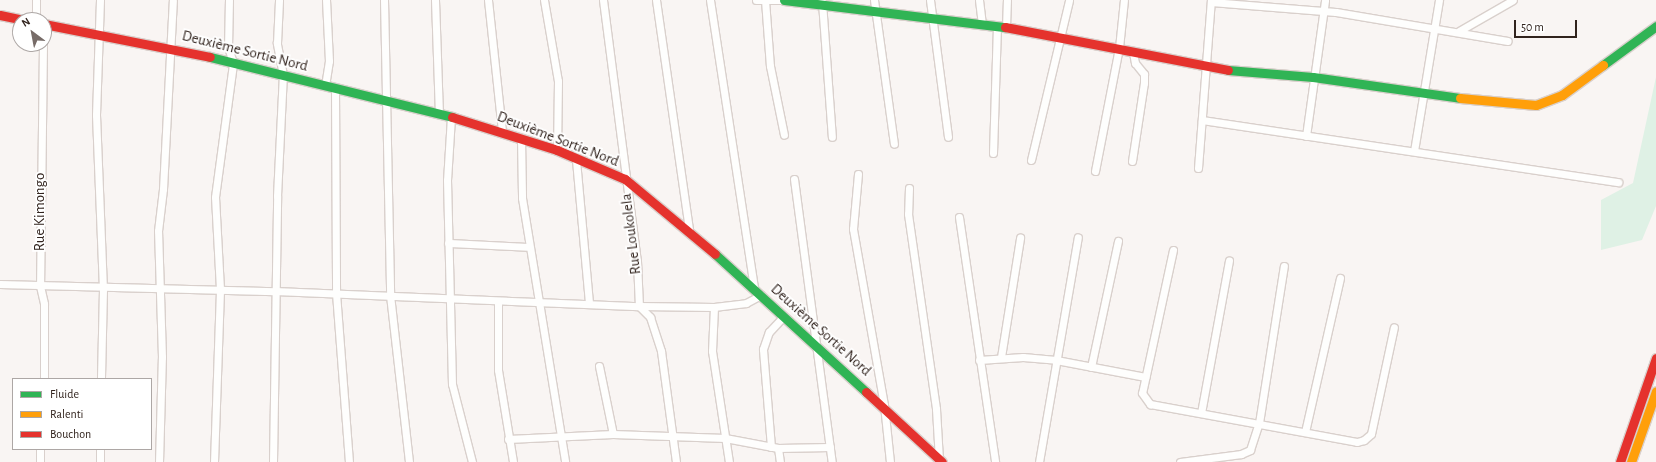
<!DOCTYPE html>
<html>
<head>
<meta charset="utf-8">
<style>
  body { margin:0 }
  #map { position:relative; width:1656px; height:462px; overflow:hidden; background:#f9f5f3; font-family:"Alegreya Sans",sans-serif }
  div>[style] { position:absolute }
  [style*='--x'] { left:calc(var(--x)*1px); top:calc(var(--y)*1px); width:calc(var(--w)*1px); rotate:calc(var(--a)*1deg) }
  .green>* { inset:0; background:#dff1e5 }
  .roads { filter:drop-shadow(1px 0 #d9d0cc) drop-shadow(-1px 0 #d9d0cc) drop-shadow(0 1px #d9d0cc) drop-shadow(0 -1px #d9d0cc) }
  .street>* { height:7px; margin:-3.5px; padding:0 3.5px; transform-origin:3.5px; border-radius:3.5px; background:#fefefd }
  .fast>* { height:9px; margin:-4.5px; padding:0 4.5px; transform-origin:4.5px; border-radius:4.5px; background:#30b455 }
  .slow>* { height:9px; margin:-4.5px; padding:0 4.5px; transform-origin:4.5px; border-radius:4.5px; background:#ff9f0a }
  .jam>* { height:9px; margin:-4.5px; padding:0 4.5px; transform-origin:4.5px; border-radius:4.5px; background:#e5322d }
  span { translate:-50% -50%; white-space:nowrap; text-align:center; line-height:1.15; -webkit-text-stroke:3.5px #fff; paint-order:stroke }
  .street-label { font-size:15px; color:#31231d }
  .legend { position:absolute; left:12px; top:378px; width:140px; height:72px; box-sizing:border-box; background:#fff; border:1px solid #ada7a5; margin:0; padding:5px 7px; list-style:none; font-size:12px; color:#31231d }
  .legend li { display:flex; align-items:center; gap:8px; height:20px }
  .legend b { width:20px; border:1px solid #ada7a5 }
  .north { position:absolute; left:12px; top:12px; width:40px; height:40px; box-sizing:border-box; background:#fff; border:1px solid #ada7a5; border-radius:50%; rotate:328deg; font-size:11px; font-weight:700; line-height:16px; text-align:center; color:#31231d }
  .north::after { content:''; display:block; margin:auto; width:14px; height:18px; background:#776c68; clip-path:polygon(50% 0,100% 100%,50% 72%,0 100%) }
  .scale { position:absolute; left:1514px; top:20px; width:63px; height:18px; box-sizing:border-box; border:2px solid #31231d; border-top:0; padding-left:5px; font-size:12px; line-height:14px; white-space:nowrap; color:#31231d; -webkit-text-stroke:3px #fff; paint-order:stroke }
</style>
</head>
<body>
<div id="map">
  <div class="green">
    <div style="clip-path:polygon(1656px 77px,1656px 206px,1642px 240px,1601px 250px,1601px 200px,1633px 183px)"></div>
  </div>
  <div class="roads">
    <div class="street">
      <div style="--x:100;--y:0;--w:115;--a:92"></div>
      <div style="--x:96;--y:115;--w:174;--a:87.7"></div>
      <div style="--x:103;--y:289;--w:90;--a:91.3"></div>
      <div style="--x:384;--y:0;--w:295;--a:88.8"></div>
      <div style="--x:390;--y:295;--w:168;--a:83.5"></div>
      <div style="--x:435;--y:0;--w:113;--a:88"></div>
      <div style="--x:488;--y:0;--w:133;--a:83.9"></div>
      <div style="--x:544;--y:0;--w:82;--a:80.2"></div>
      <div style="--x:558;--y:81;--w:69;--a:90.8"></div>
      <div style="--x:603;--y:0;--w:263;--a:82.6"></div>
      <div style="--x:637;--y:261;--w:45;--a:87.5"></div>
      <div style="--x:639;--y:306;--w:16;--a:45"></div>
      <div style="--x:650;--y:317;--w:36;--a:72"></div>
      <div style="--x:661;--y:351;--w:112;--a:82.3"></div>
      <div style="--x:656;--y:0;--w:232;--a:81.8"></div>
      <div style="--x:710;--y:0;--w:292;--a:81.3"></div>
      <div style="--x:756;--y:0;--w:24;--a:0"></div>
      <div style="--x:765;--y:0;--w:66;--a:85.7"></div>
      <div style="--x:770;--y:66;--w:70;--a:78.5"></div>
      <div style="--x:874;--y:0;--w:145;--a:82.1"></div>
      <div style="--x:930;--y:0;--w:138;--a:82.5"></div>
      <div style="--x:979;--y:0;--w:24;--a:83"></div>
      <div style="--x:822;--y:2;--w:135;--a:85.8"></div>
      <div style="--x:1211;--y:2;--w:125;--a:4.6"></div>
      <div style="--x:1336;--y:12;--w:174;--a:9.6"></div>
      <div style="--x:36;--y:20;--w:20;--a:-90"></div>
      <div style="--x:1006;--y:27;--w:27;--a:-88"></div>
      <div style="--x:1459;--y:31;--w:62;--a:-29.9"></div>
      <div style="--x:44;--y:37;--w:13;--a:-86"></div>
      <div style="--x:43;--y:44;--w:242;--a:90.7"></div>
      <div style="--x:40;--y:286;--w:18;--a:77"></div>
      <div style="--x:44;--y:304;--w:75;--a:90"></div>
      <div style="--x:325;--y:86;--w:25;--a:-81"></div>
      <div style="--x:329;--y:61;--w:61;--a:-92.8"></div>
      <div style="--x:335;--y:89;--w:204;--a:89.7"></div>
      <div style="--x:336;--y:293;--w:169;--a:85.6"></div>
      <div style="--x:451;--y:117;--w:63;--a:93.6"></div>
      <div style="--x:447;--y:180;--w:204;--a:88.6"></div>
      <div style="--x:452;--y:384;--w:81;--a:75.6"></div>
      <div style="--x:1202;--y:120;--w:421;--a:8.5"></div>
      <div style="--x:1306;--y:136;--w:137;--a:-82"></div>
      <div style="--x:521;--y:138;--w:60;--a:89"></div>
      <div style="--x:522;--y:198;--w:267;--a:80.7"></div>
      <div style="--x:1414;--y:151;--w:153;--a:-80.6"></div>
      <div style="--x:993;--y:153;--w:127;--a:-88.2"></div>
      <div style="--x:576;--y:160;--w:143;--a:84.8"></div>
      <div style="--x:1031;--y:160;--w:164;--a:-76.6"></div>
      <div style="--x:1132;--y:161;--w:79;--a:-81.3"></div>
      <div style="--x:1144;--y:83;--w:9;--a:-90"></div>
      <div style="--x:1144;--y:74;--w:14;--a:-129"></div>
      <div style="--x:1135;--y:63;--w:10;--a:-101"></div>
      <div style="--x:1198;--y:168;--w:169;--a:-85.6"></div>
      <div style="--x:1095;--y:171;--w:125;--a:-79"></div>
      <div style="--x:1119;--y:48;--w:48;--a:-84.1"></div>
      <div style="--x:858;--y:174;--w:55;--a:95.2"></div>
      <div style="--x:853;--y:229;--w:179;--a:80"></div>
      <div style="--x:884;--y:405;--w:57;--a:84"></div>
      <div style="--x:794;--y:179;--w:286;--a:82.4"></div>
      <div style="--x:909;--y:188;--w:26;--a:92"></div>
      <div style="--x:908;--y:214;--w:197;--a:81.8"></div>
      <div style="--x:936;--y:409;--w:50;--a:86.6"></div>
      <div style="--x:959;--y:217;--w:248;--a:81.6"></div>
      <div style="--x:448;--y:243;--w:81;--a:2.8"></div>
      <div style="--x:1173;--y:250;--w:146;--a:102.2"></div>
      <div style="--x:1142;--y:393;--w:14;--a:54"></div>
      <div style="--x:1150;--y:404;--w:210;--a:10.4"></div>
      <div style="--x:1357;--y:442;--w:7;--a:-16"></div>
      <div style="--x:1364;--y:440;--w:9;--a:-41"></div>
      <div style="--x:1371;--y:434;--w:109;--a:-77.9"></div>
      <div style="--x:0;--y:284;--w:275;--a:1.5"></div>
      <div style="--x:275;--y:291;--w:364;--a:2.4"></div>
      <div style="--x:639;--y:306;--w:75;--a:0.8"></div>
      <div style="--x:714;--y:307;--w:32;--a:-7"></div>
      <div style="--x:746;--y:303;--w:17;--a:-28"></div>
      <div style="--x:498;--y:302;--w:68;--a:90"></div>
      <div style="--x:498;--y:370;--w:93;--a:80.7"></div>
      <div style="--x:714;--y:307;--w:44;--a:92.6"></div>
      <div style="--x:712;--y:351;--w:112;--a:81.3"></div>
      <div style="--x:1001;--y:357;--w:121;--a:-80.9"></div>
      <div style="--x:979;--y:360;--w:44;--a:-3.9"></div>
      <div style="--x:1023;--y:357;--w:33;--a:5"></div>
      <div style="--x:1056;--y:360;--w:91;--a:10.8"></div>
      <div style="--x:599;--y:366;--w:69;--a:78.4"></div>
      <div style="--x:1091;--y:367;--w:129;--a:-77.9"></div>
      <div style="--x:1201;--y:413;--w:155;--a:-79.6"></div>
      <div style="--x:1305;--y:432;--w:158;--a:-77.2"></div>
      <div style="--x:508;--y:439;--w:105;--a:-2.7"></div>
      <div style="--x:613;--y:434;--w:112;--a:2"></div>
      <div style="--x:725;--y:438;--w:54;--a:10.7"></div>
      <div style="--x:778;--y:448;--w:52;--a:-1.1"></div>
      <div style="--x:771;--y:447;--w:98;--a:-94.7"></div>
      <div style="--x:763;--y:349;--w:18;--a:-71"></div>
      <div style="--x:769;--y:332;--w:19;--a:-47"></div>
      <div style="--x:778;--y:448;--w:14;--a:82"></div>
      <div style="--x:40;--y:462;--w:13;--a:-90"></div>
      <div style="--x:100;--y:462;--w:13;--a:-90"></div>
      <div style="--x:159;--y:462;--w:105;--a:-88.4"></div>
      <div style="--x:162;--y:357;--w:126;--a:-91.8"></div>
      <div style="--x:158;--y:231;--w:42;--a:-83.2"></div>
      <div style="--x:163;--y:189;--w:189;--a:-87"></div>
      <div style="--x:214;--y:462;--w:173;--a:-88"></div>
      <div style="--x:220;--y:289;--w:92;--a:-93.1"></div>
      <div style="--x:215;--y:197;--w:135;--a:-82.3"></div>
      <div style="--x:233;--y:63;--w:17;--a:-107"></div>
      <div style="--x:228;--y:47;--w:47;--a:-88.8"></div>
      <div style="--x:273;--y:462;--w:266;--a:-89.1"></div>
      <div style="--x:277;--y:196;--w:121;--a:-87.2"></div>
      <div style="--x:283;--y:75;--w:33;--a:-101"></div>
      <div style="--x:277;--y:43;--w:43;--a:-87.3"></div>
      <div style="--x:1039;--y:462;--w:228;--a:-80.2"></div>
      <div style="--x:1180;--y:462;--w:62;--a:-7.5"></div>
      <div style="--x:1241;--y:454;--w:10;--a:-24"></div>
      <div style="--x:1250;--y:450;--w:28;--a:-72"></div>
      <div style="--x:1259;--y:423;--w:159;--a:-81"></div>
    </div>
    <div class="fast">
      <div style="--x:784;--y:0;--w:223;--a:7"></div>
      <div style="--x:210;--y:57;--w:249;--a:13.9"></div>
      <div style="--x:1603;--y:65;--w:66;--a:-36.3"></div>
      <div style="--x:1228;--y:70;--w:85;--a:4.7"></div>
      <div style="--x:1313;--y:77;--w:148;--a:8.1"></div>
      <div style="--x:715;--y:254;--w:205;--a:42.4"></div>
    </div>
    <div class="slow">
      <div style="--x:1460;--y:98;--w:76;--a:5.3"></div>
      <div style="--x:1536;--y:105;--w:28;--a:-21"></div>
      <div style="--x:1562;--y:95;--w:51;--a:-36.2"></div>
      <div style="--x:1631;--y:462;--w:75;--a:-70.6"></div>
    </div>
    <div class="jam">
      <div style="--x:0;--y:15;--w:25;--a:12"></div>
      <div style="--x:44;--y:24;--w:169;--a:11.2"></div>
      <div style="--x:1005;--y:27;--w:227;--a:10.9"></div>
      <div style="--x:452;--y:117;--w:110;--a:17.4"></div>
      <div style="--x:557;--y:150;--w:74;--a:23.1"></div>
      <div style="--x:625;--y:179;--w:117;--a:39.8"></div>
      <div style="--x:866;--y:392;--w:103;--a:42.6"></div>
      <div style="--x:1620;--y:462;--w:110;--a:-70.9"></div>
    </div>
  </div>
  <div class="street-label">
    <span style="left:245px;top:51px;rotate:14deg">Deuxième Sortie Nord</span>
    <span style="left:558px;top:139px;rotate:21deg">Deuxième Sortie Nord</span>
    <span style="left:40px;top:212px;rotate:-90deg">Rue Kimongo</span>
    <span style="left:631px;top:234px;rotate:-97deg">Rue Loukolela</span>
    <span style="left:821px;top:330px;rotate:42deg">Deuxième Sortie Nord</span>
  </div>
  <ul class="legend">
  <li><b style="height:5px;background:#30b455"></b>Fluide</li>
  <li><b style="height:5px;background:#ff9f0a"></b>Ralenti</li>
  <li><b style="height:5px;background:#e5322d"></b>Bouchon</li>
  </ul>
  <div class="north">N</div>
  <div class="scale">50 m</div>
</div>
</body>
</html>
